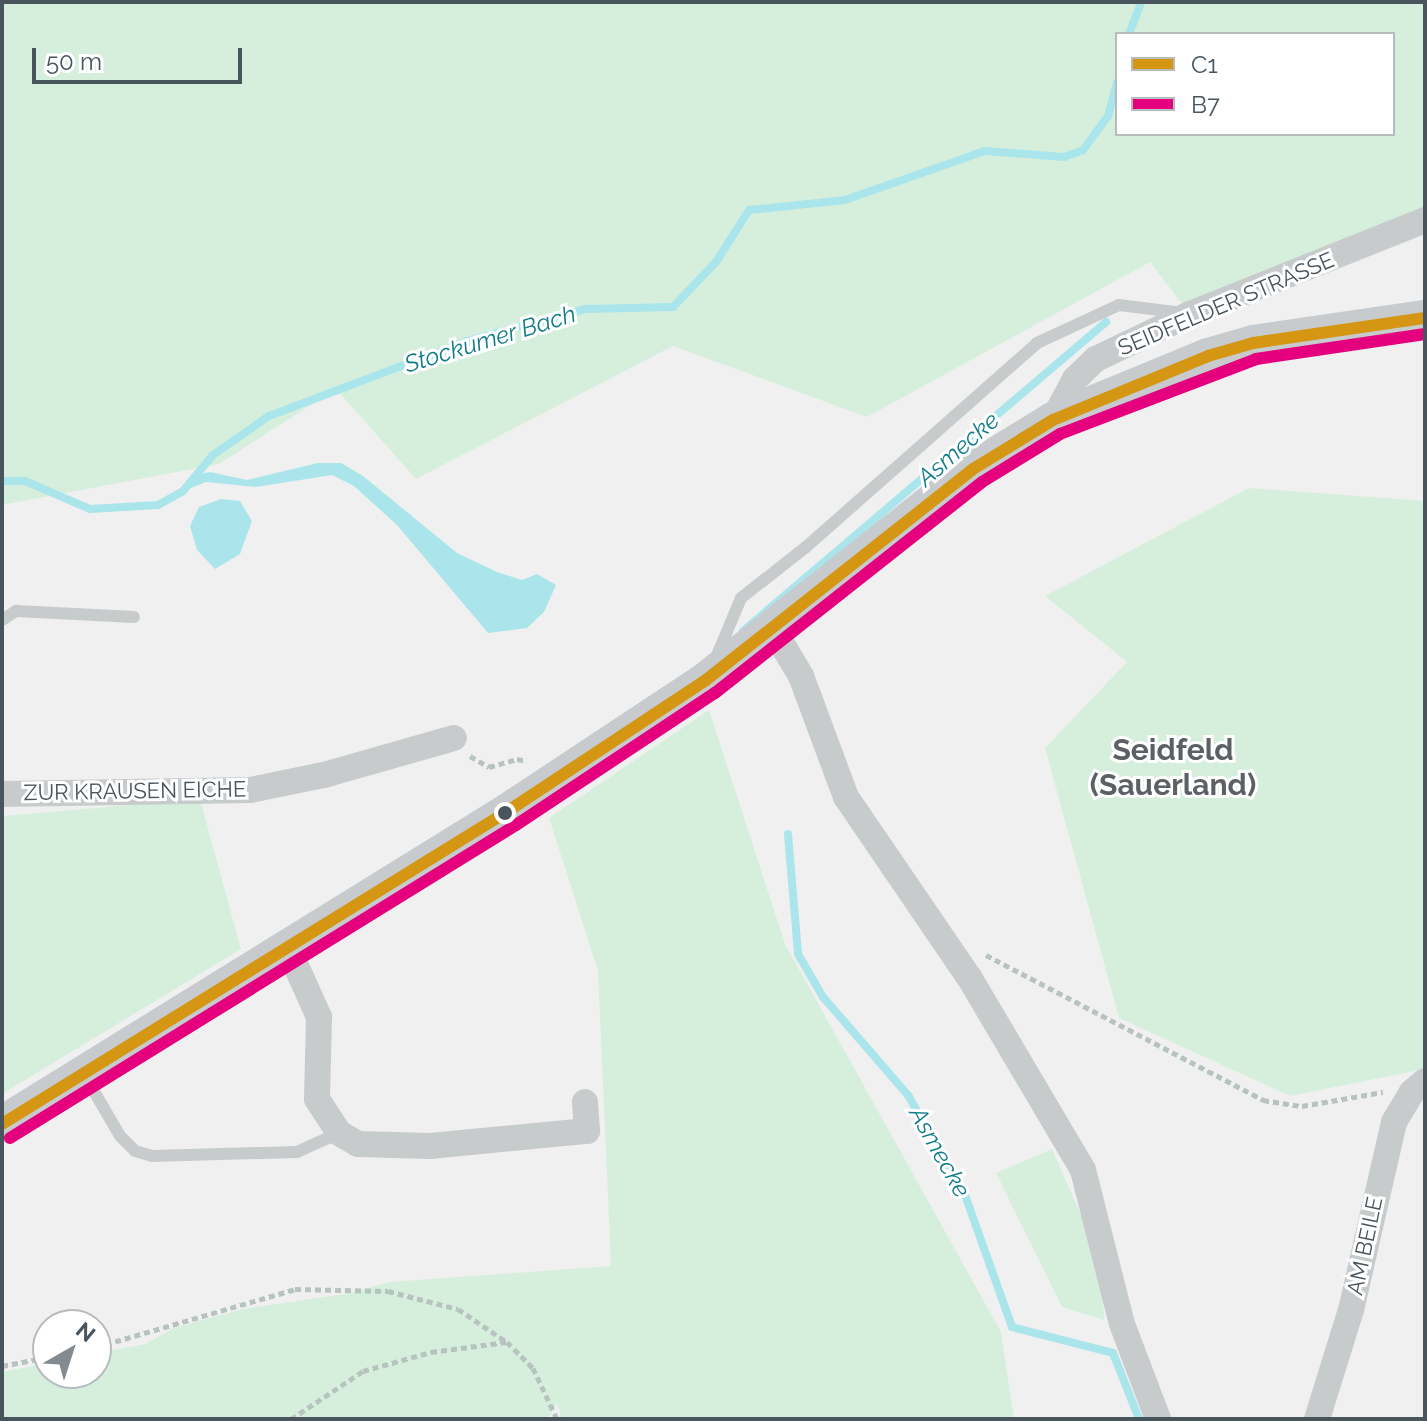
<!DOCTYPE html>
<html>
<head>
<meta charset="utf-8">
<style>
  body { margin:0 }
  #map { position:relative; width:1427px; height:1421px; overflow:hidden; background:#f1f0f0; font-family:Raleway,sans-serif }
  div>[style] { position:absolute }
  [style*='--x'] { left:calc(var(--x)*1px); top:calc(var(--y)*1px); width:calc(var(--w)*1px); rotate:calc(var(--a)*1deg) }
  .green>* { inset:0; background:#d6efdd }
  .water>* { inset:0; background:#aae5ec }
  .stream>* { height:8px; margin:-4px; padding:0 4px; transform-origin:4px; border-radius:4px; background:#aae5ec }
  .path>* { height:5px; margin-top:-2.5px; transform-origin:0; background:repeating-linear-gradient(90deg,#b7c3be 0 6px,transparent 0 10px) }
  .lane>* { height:12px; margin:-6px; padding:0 6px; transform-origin:6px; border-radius:6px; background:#c8cbcc }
  .street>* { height:26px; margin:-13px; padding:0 13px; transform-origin:13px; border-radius:13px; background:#c8cbcc }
  .secondary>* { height:36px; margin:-18px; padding:0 18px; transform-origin:18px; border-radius:18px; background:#c8cbce }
  .bus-1>* { height:12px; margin:-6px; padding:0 6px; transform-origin:6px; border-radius:6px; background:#d49613 }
  .bus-2>* { height:12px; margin:-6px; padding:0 6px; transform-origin:6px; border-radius:6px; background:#e5007d }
  .dots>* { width:22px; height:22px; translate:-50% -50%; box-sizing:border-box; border:4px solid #fff; border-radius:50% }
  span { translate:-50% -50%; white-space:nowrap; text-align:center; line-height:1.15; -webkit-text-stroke:6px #fff; paint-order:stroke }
  .street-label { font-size:22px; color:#48555d }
  .water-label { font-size:24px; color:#0f7c8a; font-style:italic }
  .district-label { font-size:30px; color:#5c6064; font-weight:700 }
  .frame { position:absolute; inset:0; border:4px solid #48555d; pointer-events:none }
  .legend { position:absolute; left:1115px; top:32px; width:280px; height:104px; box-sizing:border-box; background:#fff; border:2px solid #b6bbbe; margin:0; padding:10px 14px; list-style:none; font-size:24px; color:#48555d }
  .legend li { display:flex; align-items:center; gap:16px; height:40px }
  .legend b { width:40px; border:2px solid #b6bbbe }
  .north { position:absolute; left:32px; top:1309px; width:80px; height:80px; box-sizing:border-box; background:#fff; border:2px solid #b6bbbe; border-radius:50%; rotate:39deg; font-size:22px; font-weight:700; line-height:32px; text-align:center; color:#48555d }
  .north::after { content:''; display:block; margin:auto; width:28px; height:36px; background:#838b90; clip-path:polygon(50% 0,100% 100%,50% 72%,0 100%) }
  .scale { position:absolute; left:32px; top:48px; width:210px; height:36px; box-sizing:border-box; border:4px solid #48555d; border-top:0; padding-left:10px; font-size:24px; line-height:28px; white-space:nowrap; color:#48555d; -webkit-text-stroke:6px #fff; paint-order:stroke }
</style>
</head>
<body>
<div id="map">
  <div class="green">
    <div style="clip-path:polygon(evenodd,2px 2px,1425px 2px,1425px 211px,1186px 309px,1150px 262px,867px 417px,673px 346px,416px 479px,336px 389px,219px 464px,2px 505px,2px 2px,1117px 34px,1393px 34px,1393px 134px,1117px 134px,1117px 34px)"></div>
    <div style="clip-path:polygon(1249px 488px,1425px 501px,1425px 1069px,1290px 1096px,1119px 1018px,1045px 748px,1127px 662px,1045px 596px)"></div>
    <div style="clip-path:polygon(709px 710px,785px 944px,1001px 1332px,1014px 1419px,562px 1419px,557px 1403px,548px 1419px,2px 1419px,2px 1372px,48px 1363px,48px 1373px,96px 1373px,96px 1353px,145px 1344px,174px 1328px,243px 1309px,351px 1293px,389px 1282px,611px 1266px,598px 971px,549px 818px)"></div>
    <div style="clip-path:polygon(200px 799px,241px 949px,2px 1094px,2px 816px)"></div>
    <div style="clip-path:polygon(1052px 1149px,1102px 1263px,1104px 1320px,1062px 1307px,996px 1173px)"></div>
  </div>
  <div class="water">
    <div style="clip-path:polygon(318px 463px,341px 463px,363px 476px,457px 553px,497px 572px,522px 580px,537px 574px,556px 585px,544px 612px,527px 628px,488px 633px,397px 525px,354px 486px,332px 475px,256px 487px,206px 482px,183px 491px,195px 475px,210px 472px,247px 480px)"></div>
    <div style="clip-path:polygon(221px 499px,240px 501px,252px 521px,240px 554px,215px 569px,197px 550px,190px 526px,199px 507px)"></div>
  </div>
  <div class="stream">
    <div style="--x:1129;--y:34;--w:34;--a:-69"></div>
    <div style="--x:2;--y:481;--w:23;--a:0"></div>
    <div style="--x:25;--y:481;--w:71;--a:23.3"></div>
    <div style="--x:90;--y:509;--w:68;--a:-3.4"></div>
    <div style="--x:158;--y:505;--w:29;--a:-29"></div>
    <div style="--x:183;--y:491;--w:47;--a:-50.2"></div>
    <div style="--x:213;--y:455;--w:68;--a:-34.9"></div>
    <div style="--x:269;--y:416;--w:212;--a:-20.7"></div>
    <div style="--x:467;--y:341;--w:123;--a:-15.1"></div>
    <div style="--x:586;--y:309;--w:87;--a:-1.3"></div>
    <div style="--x:673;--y:307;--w:62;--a:-46.3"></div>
    <div style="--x:716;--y:262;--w:62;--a:-57.6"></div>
    <div style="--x:749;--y:210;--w:97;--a:-5.9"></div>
    <div style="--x:845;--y:200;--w:148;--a:-19.3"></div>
    <div style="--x:985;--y:151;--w:79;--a:4.3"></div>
    <div style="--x:1064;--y:157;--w:20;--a:-20"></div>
    <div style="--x:1083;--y:150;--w:42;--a:-53.7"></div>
    <div style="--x:1108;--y:116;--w:35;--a:-75"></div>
    <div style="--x:743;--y:631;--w:477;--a:-40.4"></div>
    <div style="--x:788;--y:834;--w:120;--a:85.2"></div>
    <div style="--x:798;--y:954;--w:50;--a:59.8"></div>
    <div style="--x:823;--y:997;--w:130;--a:49.1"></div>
    <div style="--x:908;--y:1095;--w:115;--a:60.3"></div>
    <div style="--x:965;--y:1195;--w:140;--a:70.4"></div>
    <div style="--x:1012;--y:1327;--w:104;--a:14.4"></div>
    <div style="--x:1113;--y:1353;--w:71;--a:68.5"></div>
  </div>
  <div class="path">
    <div style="--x:470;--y:756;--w:22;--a:30"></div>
    <div style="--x:489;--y:767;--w:29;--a:-16"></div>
    <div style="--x:517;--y:759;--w:10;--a:11"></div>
    <div style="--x:986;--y:955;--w:313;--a:27.6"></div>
    <div style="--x:1263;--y:1100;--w:39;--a:9"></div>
    <div style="--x:1302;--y:1106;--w:82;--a:-9.8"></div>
    <div style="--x:96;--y:1347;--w:207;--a:-16.2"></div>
    <div style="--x:295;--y:1289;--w:93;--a:1.2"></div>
    <div style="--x:388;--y:1291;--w:72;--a:14.4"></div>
    <div style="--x:458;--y:1309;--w:59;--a:34"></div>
    <div style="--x:507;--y:1342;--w:37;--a:45"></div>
    <div style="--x:533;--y:1368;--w:56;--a:64.8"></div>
    <div style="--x:2;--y:1366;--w:47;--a:-11.1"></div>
    <div style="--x:291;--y:1419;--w:87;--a:-33.7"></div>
    <div style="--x:363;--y:1371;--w:71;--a:-15.6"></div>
    <div style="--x:431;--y:1352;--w:76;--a:-7.6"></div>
  </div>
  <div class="lane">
    <div style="--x:2;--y:620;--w:17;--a:-33"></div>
    <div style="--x:16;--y:611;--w:118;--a:2.9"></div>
    <div style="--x:715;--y:660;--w:67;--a:-67.2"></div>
    <div style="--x:741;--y:598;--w:83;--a:-38.1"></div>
    <div style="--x:806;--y:547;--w:308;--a:-41.4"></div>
    <div style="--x:1037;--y:343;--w:90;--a:-24.9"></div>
    <div style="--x:1119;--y:305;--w:64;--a:7.1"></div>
    <div style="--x:85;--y:1076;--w:69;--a:59.7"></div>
    <div style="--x:120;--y:1136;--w:21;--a:45"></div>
    <div style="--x:135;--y:1151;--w:18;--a:16"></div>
    <div style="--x:152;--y:1156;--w:145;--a:-1.6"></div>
    <div style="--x:297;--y:1152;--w:46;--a:-24.3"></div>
  </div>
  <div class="street">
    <div style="--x:1053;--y:420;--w:47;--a:-61.8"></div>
    <div style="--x:1075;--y:379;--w:29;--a:-44"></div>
    <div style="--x:1096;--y:359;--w:104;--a:-25.6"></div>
    <div style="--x:1190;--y:314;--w:253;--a:-21.8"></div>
    <div style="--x:773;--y:629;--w:55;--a:59.2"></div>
    <div style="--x:801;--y:676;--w:129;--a:69.6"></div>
    <div style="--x:846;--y:797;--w:218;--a:55.7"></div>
    <div style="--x:969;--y:977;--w:224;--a:59.4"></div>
    <div style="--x:1083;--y:1170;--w:159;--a:75.8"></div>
    <div style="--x:1122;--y:1324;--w:102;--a:69.2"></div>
    <div style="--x:2;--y:794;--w:248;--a:-0.9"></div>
    <div style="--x:250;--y:790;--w:76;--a:-11.5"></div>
    <div style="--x:324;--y:775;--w:135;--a:-15.9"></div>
    <div style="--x:288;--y:948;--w:76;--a:65.8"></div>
    <div style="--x:319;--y:1017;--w:82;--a:91.4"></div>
    <div style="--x:317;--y:1099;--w:40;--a:57.1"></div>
    <div style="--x:339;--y:1133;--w:22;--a:30"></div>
    <div style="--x:358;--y:1144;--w:72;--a:1.6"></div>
    <div style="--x:430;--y:1146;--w:158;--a:-5.5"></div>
    <div style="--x:587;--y:1131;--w:29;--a:-94"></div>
    <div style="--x:1317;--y:1419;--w:114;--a:-72.7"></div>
    <div style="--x:1351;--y:1310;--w:193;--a:-77.1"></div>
    <div style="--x:1394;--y:1122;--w:35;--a:-59"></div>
    <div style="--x:1412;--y:1092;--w:17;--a:-40"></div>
  </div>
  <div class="secondary">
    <div style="--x:2;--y:1124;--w:595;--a:-31.74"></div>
    <div style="--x:508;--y:811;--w:237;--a:-33.5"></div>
    <div style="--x:706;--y:680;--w:340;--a:-38.3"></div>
    <div style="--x:973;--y:469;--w:94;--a:-31.5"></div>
    <div style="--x:1053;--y:420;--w:168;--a:-22.4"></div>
    <div style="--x:1208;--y:356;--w:47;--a:-16.1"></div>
    <div style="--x:1253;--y:343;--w:174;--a:-8.3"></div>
  </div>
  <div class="bus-1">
    <div style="--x:2;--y:1124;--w:595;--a:-31.74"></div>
    <div style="--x:508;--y:811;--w:237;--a:-33.5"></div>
    <div style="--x:706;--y:680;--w:340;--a:-38.3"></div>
    <div style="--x:973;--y:469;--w:94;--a:-31.5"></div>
    <div style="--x:1053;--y:420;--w:168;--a:-22.4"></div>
    <div style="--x:1208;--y:356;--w:47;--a:-16.1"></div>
    <div style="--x:1253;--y:343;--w:174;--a:-8.3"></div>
  </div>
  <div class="bus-2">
    <div style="--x:10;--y:1138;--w:595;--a:-31.74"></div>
    <div style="--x:516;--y:825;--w:239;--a:-33.6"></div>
    <div style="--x:715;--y:693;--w:340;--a:-38.3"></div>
    <div style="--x:982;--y:482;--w:92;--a:-31.6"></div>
    <div style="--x:1060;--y:434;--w:210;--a:-20.9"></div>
    <div style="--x:1256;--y:359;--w:171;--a:-8.4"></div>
  </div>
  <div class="dots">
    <div style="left:505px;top:813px;background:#48555d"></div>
  </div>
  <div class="street-label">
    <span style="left:1226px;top:304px;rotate:-23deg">SEIDFELDER STRASSE</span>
    <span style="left:135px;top:791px;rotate:-1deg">ZUR KRAUSEN EICHE</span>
    <span style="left:1365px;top:1246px;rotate:-78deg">AM BEILE</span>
  </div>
  <div class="water-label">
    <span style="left:490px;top:339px;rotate:-17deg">Stockumer Bach</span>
    <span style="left:958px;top:449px;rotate:-41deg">Asmecke</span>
    <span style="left:940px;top:1152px;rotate:61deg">Asmecke</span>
  </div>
  <div class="district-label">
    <span style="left:1173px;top:767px">Seidfeld<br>(Sauerland)</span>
  </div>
  <div class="frame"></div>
  <ul class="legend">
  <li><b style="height:10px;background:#d49613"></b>C1</li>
  <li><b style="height:10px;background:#e5007d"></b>B7</li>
  </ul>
  <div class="north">N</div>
  <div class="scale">50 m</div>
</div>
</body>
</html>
